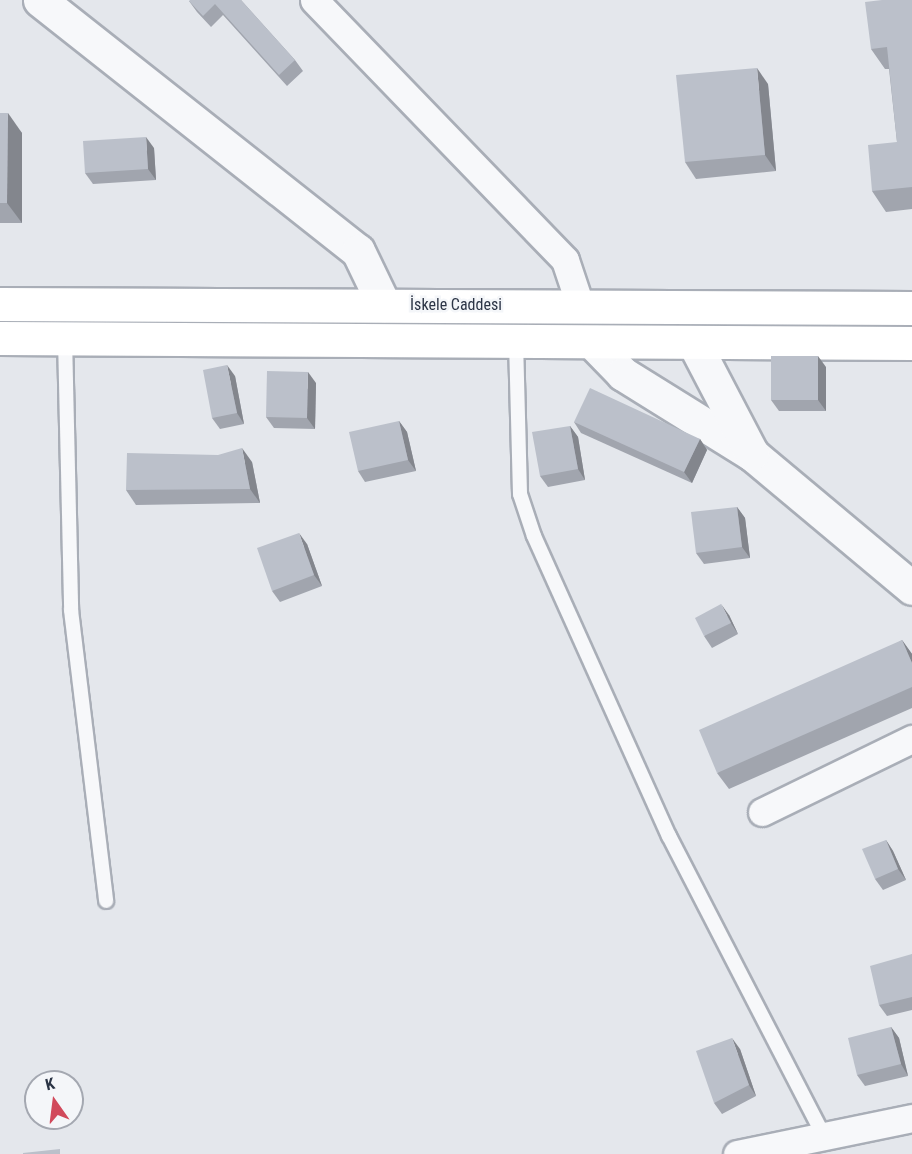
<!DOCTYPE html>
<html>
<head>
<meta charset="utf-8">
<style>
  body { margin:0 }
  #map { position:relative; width:912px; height:1154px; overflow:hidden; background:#e4e7ec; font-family:"Roboto Condensed",sans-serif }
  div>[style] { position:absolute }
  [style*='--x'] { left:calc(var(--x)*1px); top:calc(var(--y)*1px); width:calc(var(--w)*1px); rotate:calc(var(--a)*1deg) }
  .roads { filter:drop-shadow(2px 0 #a9aeb7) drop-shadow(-2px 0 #a9aeb7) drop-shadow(0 2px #a9aeb7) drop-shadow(0 -2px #a9aeb7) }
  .service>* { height:14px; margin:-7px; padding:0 7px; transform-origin:7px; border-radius:7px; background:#f7f8fa }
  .minor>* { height:27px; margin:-13.5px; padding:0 13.5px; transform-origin:13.5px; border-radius:13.5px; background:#f7f8fa }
  .tertiary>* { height:33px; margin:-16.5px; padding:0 16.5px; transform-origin:16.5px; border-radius:16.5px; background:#f7f8fa }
  .primary>* { height:33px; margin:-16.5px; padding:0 16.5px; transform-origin:16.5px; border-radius:16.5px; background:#fff }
  .wall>* { inset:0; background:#a1a5ae }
  .shaded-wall>* { inset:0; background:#83868d }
  .building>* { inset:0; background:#bbc0ca }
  span { translate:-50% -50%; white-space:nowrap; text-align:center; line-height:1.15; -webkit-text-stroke:5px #f4f6f9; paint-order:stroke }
  .street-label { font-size:16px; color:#2b3445 }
  .north { position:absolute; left:24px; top:1070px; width:60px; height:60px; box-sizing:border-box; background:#f4f6f9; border:2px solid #a4a8b1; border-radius:50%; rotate:346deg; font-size:16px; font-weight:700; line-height:24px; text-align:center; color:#2b3445 }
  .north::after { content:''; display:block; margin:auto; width:21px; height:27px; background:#d1495b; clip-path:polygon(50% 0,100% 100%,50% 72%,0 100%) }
</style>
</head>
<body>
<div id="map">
  <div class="roads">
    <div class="service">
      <div style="--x:65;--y:338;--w:272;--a:88.7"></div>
      <div style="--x:71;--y:610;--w:293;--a:83.1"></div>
      <div style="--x:516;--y:341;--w:153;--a:88.5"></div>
      <div style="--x:520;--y:494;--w:44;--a:71.6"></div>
      <div style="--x:534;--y:536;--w:329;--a:65.8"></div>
      <div style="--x:669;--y:836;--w:338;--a:62.7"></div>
    </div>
    <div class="minor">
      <div style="--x:314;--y:0;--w:361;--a:46"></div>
      <div style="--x:565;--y:260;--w:47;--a:71.6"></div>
      <div style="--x:762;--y:812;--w:167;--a:-26"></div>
      <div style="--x:737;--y:1154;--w:179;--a:-11.6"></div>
    </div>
    <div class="tertiary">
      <div style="--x:40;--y:0;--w:405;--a:38.3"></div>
      <div style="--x:358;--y:251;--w:60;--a:64.3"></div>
      <div style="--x:593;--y:343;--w:43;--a:45.9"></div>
      <div style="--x:623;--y:374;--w:153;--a:31.9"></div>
      <div style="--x:753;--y:455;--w:207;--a:39.9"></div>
      <div style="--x:694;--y:343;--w:125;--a:62.4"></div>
    </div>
    <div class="primary">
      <div style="--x:0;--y:304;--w:912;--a:0.25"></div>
      <div style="--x:0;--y:338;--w:912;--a:0.31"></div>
    </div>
  </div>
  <div class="wall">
    <div style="clip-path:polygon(241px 0,295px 60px,303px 71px,287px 86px,223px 15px,211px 27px,197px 12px,189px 1px)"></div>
    <div style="clip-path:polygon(912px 0,912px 209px,886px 212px,872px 191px,897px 142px,889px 69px,885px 69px,871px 49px)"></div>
    <div style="clip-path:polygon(768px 84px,776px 171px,696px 179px,685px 162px)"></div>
    <div style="clip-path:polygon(0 113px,22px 133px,22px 223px,0 223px)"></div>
    <div style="clip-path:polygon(154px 148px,156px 180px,93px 184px,85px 173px)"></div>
    <div style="clip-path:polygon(826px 367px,826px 411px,779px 411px,771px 400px)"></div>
    <div style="clip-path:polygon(235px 376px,244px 424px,220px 429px,212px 418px)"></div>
    <div style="clip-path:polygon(316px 383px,315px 429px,274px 428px,266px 417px)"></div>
    <div style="clip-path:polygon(399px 421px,407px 432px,416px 471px,365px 482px,358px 471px)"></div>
    <div style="clip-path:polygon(574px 422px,700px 439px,707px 450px,692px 483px,581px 433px)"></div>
    <div style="clip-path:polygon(570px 426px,578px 437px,585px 480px,548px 487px,540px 476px)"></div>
    <div style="clip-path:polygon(252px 462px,260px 503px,136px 505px,126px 490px)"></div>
    <div style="clip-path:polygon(737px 507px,745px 518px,750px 558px,704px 564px,696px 553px)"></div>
    <div style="clip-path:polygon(307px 544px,322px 586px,280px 602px,272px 591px)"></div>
    <div style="clip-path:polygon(729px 615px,738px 634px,712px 648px,704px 636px)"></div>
    <div style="clip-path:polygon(902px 640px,912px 654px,912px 708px,729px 789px,717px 773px)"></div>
    <div style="clip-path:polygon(886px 840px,893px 851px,906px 880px,883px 890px,875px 879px)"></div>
    <div style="clip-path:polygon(912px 954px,912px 1010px,887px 1016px,879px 1005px)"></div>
    <div style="clip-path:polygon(891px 1027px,899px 1038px,908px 1076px,865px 1086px,857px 1075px)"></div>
    <div style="clip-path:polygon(740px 1049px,756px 1096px,722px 1114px,714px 1103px)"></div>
  </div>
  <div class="shaded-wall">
    <div style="clip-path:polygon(757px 68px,768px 84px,776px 171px,765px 155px)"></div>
    <div style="clip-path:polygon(8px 113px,22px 133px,22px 223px,7px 203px)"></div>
    <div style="clip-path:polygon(146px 137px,154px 148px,156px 180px,148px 169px)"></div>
    <div style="clip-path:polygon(818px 356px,826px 367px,826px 411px,818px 400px)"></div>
    <div style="clip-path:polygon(227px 365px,235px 376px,244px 424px,237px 413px)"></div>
    <div style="clip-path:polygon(308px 372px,316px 383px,315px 429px,307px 418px)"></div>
    <div style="clip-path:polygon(399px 421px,407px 432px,416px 471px,408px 460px)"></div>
    <div style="clip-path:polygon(570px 426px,578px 437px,585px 480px,578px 469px)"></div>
    <div style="clip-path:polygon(700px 439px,707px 450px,692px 483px,684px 472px)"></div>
    <div style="clip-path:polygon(242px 448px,252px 462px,260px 503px,250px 489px)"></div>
    <div style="clip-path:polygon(737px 507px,745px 518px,750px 558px,742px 547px)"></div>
    <div style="clip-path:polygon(299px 533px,307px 544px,322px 586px,314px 575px)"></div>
    <div style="clip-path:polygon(721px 604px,729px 615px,738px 634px,731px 623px)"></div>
    <div style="clip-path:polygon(902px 640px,912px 654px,912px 663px)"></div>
    <div style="clip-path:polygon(886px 840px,893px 851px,906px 880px,898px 869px)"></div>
    <div style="clip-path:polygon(891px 1027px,899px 1038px,908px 1076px,901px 1064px)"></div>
    <div style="clip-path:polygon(732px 1038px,740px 1049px,756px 1096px,749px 1085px)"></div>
  </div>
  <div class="building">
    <div style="clip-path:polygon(190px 0,241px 0,295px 60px,279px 75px,215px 4px,203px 16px,189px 1px)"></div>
    <div style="clip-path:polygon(882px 0,912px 0,912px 187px,872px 191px,868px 145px,897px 142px,887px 47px,871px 49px,865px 2px)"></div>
    <div style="clip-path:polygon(757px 68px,765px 155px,685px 162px,676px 75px)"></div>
    <div style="clip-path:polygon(0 113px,8px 113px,7px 203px,0 203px)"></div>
    <div style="clip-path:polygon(146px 137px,148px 169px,85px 173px,83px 141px)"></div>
    <div style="clip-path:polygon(771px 356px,818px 356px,818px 400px,771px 400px)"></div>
    <div style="clip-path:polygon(227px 365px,237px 413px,212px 418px,203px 370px)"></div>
    <div style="clip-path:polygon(267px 371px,308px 372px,307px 418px,266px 417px)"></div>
    <div style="clip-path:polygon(590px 388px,700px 439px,684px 472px,574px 422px)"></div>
    <div style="clip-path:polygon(399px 421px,408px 460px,358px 471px,349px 432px)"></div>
    <div style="clip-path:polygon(570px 426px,578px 469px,540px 476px,532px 432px)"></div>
    <div style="clip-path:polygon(242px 448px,250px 489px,126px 490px,127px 453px,218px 455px)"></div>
    <div style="clip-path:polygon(737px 507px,742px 547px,696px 553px,691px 512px)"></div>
    <div style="clip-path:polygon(299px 533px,314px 575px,272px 591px,257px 548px)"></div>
    <div style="clip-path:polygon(721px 604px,731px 623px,704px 636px,695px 618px)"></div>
    <div style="clip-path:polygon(902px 640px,912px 663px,912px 687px,717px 773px,699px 730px)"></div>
    <div style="clip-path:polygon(886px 840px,898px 869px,875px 879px,862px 849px)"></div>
    <div style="clip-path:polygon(912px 954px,912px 997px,879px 1005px,870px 966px)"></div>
    <div style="clip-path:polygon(891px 1027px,901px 1064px,857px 1075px,848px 1038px)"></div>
    <div style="clip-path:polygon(732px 1038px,749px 1085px,714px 1103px,696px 1051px)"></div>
    <div style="clip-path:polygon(60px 1149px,60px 1154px,23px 1154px,23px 1153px)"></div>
  </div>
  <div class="street-label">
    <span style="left:456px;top:305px">İskele Caddesi</span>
  </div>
  <div class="north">K</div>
</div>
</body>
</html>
